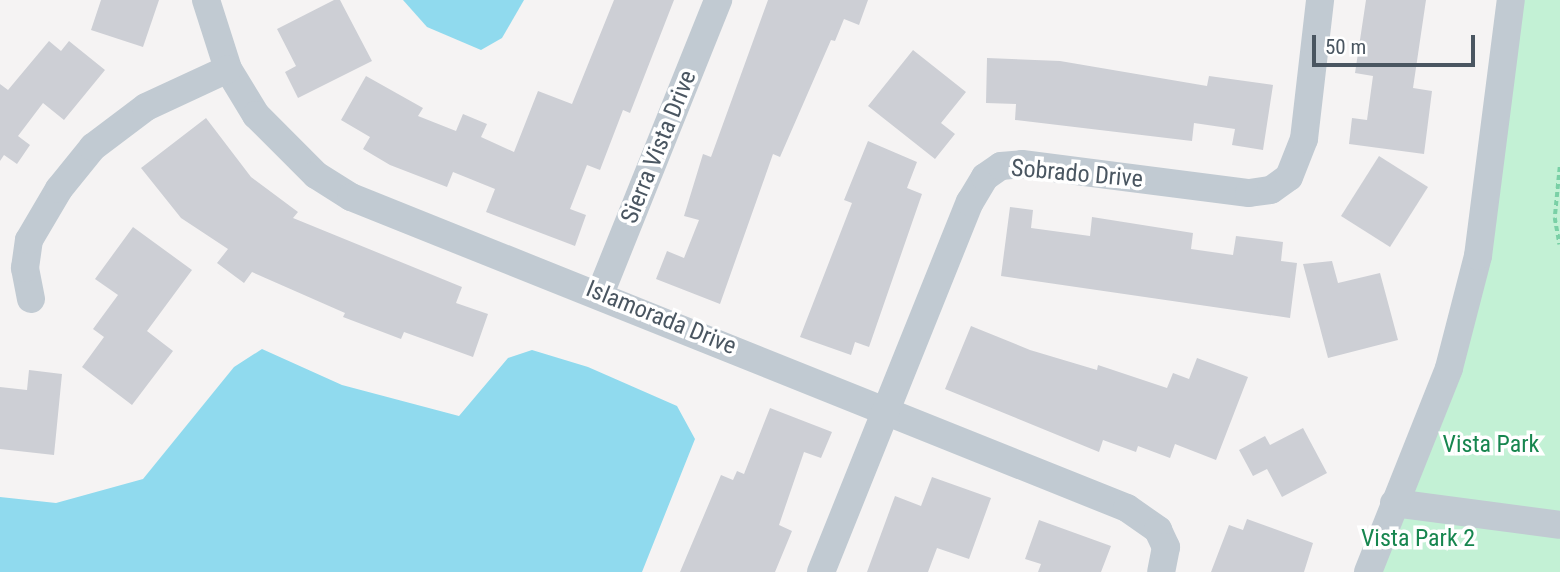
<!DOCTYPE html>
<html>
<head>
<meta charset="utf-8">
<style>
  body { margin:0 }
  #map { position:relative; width:1560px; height:572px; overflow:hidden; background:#f5f3f3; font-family:"Roboto Condensed",sans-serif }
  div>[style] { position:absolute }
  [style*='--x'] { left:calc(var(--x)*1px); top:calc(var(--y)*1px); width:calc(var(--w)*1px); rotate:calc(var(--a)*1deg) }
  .green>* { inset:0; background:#c3f1d5 }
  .water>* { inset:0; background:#90daee }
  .building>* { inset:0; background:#cdcfd5 }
  .path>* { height:3.5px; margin-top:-1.75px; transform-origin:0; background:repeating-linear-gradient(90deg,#7ad0a6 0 5px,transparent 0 8.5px) }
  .minor>* { height:28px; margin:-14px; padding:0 14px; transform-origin:14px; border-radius:14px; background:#c1cad2 }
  span { translate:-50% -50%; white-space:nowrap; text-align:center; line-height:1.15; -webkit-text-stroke:7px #fff; paint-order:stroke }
  .street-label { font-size:24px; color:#4a5661 }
  .park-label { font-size:24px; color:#17864f }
  .scale { position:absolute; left:1312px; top:35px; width:163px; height:32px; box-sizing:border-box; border:4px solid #4a5661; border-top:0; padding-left:9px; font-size:21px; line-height:24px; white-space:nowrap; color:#4a5661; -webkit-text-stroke:5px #fff; paint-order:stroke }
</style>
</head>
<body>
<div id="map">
  <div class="green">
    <div style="clip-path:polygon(1511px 0,1560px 0,1560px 572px,1368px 572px,1449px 368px)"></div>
  </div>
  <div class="water">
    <div style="clip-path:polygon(403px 0,524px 0,502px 38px,481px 50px,427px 27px)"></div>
    <div style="clip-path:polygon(262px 349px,342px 385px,459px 416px,508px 358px,532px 350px,588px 367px,677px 406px,695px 439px,642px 572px,0 572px,0 497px,56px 503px,143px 479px,234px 367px)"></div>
  </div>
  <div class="building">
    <div style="clip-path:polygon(101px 0,159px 0,143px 47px,91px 30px)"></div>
    <div style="clip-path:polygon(334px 0,340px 0,372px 61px,298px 98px,285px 72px,296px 66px,277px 29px)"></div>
    <div style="clip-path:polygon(614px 0,674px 0,630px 113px,623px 110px,600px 170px,587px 165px,570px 209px,586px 215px,575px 246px,486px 212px,495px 189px,453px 172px,447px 187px,390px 165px,363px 149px,370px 137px,341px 120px,366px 76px,423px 108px,418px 116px,456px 131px,463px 114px,487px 124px,481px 137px,514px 152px,538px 91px,572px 104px)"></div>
    <div style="clip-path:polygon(768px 0,868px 0,859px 25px,844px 19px,835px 41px,831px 40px,780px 157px,773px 154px,720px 304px,656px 279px,667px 251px,684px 258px,699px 220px,684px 216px,703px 154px,711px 157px)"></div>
    <div style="clip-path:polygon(1366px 0,1426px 0,1413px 88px,1432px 91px,1424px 154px,1349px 144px,1352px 118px,1367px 120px,1373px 76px,1355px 73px)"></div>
    <div style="clip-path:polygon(49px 41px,61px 51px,69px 41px,105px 70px,64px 120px,43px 103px,18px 136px,30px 145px,17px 164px,4px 155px,0 161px,0 84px,8px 90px)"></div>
    <div style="clip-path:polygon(913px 50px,966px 92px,941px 123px,955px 134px,935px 159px,868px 106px)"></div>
    <div style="clip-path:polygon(987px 58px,1060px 61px,1207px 86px,1209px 76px,1273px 85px,1263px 150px,1232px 145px,1235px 129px,1194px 123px,1192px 141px,1015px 120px,1016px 104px,986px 103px)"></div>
    <div style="clip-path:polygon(206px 118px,251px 177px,298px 212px,293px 218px,462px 287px,456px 303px,488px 314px,473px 357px,404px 332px,401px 339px,343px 317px,345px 313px,252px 272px,244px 283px,217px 263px,228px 249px,181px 218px,141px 168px)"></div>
    <div style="clip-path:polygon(868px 141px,917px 162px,907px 188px,922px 194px,869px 347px,855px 342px,851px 355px,800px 337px,852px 203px,844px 200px)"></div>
    <div style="clip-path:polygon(1379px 156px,1428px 187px,1390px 247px,1341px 216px)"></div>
    <div style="clip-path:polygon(1010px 207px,1033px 210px,1031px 228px,1090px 236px,1092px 217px,1193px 233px,1191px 249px,1233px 255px,1236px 236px,1283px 242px,1281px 261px,1297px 263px,1290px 318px,1001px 276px)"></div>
    <div style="clip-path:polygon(133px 227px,192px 270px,147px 331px,173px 351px,132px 405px,82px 367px,104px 337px,93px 329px,118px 295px,95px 279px)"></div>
    <div style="clip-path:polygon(1332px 261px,1338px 283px,1380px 273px,1398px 340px,1328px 358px,1303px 264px)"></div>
    <div style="clip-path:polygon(971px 326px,1030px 350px,1097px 370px,1098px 365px,1167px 388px,1173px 373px,1189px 379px,1197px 358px,1248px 377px,1216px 460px,1175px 444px,1170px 458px,1138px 446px,1136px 452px,1103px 440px,1099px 452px,945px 389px)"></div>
    <div style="clip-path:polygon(29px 370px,62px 374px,54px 455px,0 449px,0 387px,27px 390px)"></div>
    <div style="clip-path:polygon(770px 408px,832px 432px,821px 458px,804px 452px,779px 525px,792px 531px,775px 572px,680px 572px,721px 475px,733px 480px,737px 471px,744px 474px)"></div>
    <div style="clip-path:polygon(1303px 428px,1327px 473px,1282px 497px,1267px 469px,1253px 476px,1239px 450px,1265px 436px,1270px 445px)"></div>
    <div style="clip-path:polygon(932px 477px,991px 498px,969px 559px,937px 548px,928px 572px,867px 572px,895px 496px,921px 506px)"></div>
    <div style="clip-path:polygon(1247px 519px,1313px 543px,1304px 572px,1211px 572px,1229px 525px,1243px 530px)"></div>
    <div style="clip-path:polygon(1039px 520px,1111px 546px,1101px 572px,1038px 572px,1041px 564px,1025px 559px)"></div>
  </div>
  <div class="path">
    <div style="--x:1560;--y:167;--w:51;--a:95.6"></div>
    <div style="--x:1555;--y:218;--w:27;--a:80"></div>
  </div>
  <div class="minor">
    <div style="--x:206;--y:0;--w:72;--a:72.3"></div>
    <div style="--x:228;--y:69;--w:54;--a:58.7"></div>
    <div style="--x:256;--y:115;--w:85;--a:45"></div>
    <div style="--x:316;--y:175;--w:41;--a:32.2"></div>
    <div style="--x:351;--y:197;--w:836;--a:21.84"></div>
    <div style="--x:1127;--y:508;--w:38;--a:35"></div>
    <div style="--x:1158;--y:530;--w:19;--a:65"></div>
    <div style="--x:1166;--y:547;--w:25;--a:101"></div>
    <div style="--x:600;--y:294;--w:317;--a:-68.1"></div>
    <div style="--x:31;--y:299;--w:32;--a:-101"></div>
    <div style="--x:25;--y:268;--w:28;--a:-82"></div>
    <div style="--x:29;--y:240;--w:59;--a:-59.5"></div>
    <div style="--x:59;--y:189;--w:54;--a:-51"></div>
    <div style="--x:93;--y:147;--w:66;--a:-37"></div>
    <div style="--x:146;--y:107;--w:90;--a:-24.9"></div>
    <div style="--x:1394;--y:503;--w:167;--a:7.5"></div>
    <div style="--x:821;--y:572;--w:399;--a:-68.1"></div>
    <div style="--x:970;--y:202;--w:29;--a:-59"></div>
    <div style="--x:985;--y:177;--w:19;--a:-35"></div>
    <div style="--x:1001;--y:166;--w:21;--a:-5"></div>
    <div style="--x:1022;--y:164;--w:229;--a:7.3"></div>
    <div style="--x:1249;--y:193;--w:22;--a:-8"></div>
    <div style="--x:1271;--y:190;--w:22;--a:-36"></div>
    <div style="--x:1289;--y:177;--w:41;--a:-68.5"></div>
    <div style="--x:1304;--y:139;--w:140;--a:-83.4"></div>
    <div style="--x:1368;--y:572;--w:219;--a:-68.3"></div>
    <div style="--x:1449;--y:368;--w:116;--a:-75.5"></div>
    <div style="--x:1478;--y:256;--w:258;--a:-82.7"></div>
  </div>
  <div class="street-label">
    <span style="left:659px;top:147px;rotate:-68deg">Sierra Vista Drive</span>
    <span style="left:1077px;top:174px;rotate:5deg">Sobrado Drive</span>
    <span style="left:661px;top:318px;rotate:22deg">Islamorada Drive</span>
  </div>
  <div class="park-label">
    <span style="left:1491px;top:445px">Vista Park</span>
    <span style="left:1418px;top:539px">Vista Park 2</span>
  </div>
  <div class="scale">50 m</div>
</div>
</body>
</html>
